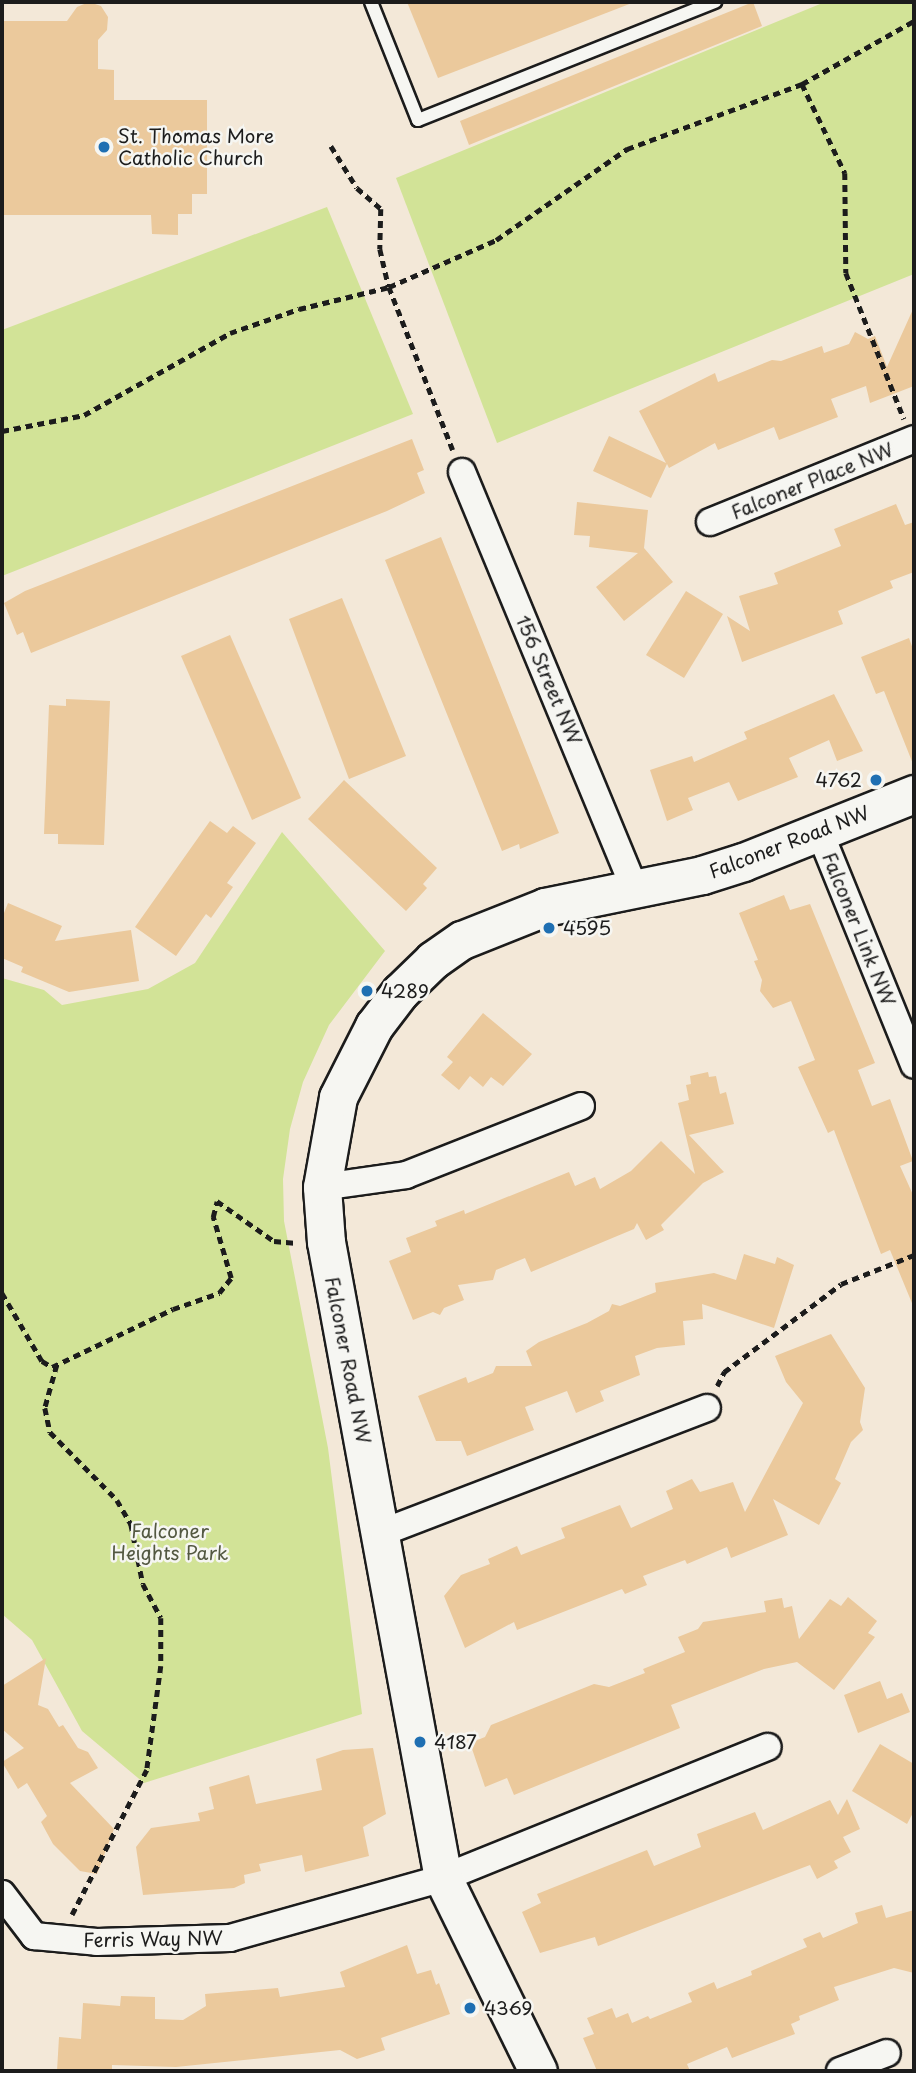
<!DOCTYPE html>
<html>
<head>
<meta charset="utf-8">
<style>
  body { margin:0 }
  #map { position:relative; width:916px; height:2073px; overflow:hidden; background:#f3e8d8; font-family:"Playpen Sans",sans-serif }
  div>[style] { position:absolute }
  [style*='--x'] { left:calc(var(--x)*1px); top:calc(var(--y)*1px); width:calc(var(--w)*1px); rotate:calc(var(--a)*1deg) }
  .green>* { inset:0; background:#d2e397 }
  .building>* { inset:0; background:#ebc99c }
  .path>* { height:4.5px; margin-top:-2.25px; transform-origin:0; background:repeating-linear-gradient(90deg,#1c1c1c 0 7px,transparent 0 12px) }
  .roads { filter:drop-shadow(2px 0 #1c1c1c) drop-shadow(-2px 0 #1c1c1c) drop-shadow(0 2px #1c1c1c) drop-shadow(0 -2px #1c1c1c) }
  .lane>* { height:12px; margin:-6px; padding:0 6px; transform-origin:6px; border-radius:6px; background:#f6f6f2 }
  .street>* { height:26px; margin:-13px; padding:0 13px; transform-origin:13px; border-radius:13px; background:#f6f6f2 }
  .secondary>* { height:37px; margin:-18.5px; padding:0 18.5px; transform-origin:18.5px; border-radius:18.5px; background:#f6f6f2 }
  .dots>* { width:19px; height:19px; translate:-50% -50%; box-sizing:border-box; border:4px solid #f6f6f2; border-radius:50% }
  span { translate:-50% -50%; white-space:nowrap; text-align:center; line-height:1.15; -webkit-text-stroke:5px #f6f6f2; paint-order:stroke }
  .poi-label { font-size:19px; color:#1c1c1c }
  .left { translate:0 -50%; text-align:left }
  .right { translate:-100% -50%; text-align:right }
  .street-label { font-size:19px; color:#1c1c1c }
  .park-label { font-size:19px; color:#535841 }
  .frame { position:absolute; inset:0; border:4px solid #1c1c1c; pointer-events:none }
</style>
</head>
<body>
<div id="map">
  <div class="green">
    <div style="clip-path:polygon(825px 2px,914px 2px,914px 274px,497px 443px,396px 178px)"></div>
    <div style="clip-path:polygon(327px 207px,413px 414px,2px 576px,2px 330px)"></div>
    <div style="clip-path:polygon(282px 832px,385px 951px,329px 1025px,303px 1082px,290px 1129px,283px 1179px,284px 1221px,328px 1448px,362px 1714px,144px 1783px,82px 1731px,32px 1640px,2px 1614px,2px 978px,44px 990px,62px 1005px,148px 989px,195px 963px)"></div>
  </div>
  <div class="building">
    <div style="clip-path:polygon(89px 2px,101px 6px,108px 17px,107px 30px,98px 40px,98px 69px,114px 70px,114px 100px,207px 100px,207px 194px,192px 194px,192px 214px,178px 214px,178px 235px,152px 234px,151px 215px,2px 215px,2px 21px,67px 21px,77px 7px)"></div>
    <div style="clip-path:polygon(407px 2px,632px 2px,632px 3px,438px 78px)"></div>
    <div style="clip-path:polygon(753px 2px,762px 26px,469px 145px,460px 121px)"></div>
    <div style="clip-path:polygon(914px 307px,914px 386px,870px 403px,866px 386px,831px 399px,838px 417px,779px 440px,774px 427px,718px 450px,715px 443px,669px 468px,667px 464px,651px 498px,593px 471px,609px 436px,666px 463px,639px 411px,715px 373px,718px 382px,772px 360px,781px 361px,822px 346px,824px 353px,849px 344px,855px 332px,868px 339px,875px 336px,887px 367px)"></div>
    <div style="clip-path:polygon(412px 439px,424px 470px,417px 473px,425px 493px,387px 511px,31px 653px,23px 632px,17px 635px,4px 603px,25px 591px)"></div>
    <div style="clip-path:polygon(577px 502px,648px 510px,644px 548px,673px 582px,624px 621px,596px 587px,638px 553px,589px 547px,590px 536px,574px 535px)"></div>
    <div style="clip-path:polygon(896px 504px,905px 525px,914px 522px,914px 572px,890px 581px,893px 588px,838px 611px,843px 624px,742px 662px,727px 616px,750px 631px,739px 596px,778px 584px,774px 573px,841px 546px,834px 529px)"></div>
    <div style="clip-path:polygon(441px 537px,559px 833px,520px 849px,519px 844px,502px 851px,385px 560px)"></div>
    <div style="clip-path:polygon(686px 591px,723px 614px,684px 678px,646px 655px)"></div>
    <div style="clip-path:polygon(342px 598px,406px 756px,349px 779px,289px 619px)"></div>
    <div style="clip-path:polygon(230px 635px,301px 798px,252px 820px,181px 656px)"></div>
    <div style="clip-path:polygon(909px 638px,914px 652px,913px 764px,884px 691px,876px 694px,861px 657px)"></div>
    <div style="clip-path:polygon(834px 694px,863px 751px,837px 761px,829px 740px,789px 758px,798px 777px,738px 801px,729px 782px,688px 798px,693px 810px,667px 821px,650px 770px,692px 756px,694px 762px,747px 739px,744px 732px)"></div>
    <div style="clip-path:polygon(66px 699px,110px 701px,104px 845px,58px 844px,58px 834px,44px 834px,49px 705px,66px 706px)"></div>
    <div style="clip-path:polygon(344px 780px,437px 868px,423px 884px,427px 888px,406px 911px,308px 819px)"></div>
    <div style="clip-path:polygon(210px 821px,227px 833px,233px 826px,256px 843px,227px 883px,233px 887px,211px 918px,206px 914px,176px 956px,135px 927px)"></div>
    <div style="clip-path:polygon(784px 895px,790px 910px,810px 904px,875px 1063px,858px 1070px,872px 1106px,890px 1099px,913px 1161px,900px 1166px,914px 1197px,914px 1308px,890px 1250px,881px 1254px,834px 1130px,828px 1133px,798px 1067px,815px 1060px,791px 1001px,773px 1008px,760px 991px,762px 980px,754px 961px,758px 960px,739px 913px)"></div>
    <div style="clip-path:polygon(8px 903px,62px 926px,55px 941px,131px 930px,139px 981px,69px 992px,21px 972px,23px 967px,2px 958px,2px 918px)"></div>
    <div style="clip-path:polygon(483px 1013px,532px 1054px,503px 1086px,491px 1077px,483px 1087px,470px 1076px,459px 1090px,441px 1075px,453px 1062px,447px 1057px)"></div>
    <div style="clip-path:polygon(708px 1072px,709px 1077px,716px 1076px,720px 1094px,726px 1092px,734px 1124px,689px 1135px,724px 1172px,703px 1183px,661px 1225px,664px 1230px,646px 1240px,637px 1223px,634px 1229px,531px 1272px,525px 1258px,496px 1270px,493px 1280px,458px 1285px,464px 1300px,444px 1308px,440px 1315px,433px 1312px,413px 1320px,389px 1261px,411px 1252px,406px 1238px,437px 1226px,435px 1221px,464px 1210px,465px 1214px,569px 1172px,575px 1186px,595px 1177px,600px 1189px,631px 1171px,661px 1141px,695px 1174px,678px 1103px,689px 1100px,686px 1085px,691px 1084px,690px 1076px)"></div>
    <div style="clip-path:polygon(744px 1254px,775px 1264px,777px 1257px,794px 1265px,774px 1328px,702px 1304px,703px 1319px,683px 1321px,685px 1345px,657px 1348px,635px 1356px,640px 1375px,600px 1391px,604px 1401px,576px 1413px,567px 1391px,525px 1407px,534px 1430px,467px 1456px,461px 1441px,436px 1441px,418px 1396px,466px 1377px,468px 1383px,493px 1373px,496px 1366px,532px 1366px,526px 1351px,539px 1342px,587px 1323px,609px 1311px,612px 1304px,620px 1306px,656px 1292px,655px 1283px,714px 1273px,736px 1280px)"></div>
    <div style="clip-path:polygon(831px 1334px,865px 1388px,860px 1422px,863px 1430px,851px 1442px,835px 1479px,841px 1483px,819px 1525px,773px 1499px,788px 1535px,731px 1558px,727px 1547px,687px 1564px,685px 1560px,643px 1576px,647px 1585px,625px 1594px,622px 1589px,517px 1630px,514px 1622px,465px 1648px,444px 1596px,461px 1575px,490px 1564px,488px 1559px,517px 1546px,521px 1555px,565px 1538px,561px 1528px,620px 1505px,631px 1528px,673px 1509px,666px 1491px,692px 1479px,700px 1492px,733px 1482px,745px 1512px,803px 1403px,786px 1382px,775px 1356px)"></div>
    <div style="clip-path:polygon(848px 1597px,877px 1621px,868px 1633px,875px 1637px,834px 1690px,797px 1662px,764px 1669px,671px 1705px,680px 1728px,514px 1795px,507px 1778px,485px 1787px,470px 1743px,485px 1737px,491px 1725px,594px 1684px,609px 1687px,645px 1673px,643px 1669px,685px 1652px,678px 1637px,698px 1629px,703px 1622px,766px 1612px,764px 1601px,782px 1598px,784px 1608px,792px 1606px,799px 1639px,830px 1599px,841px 1606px)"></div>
    <div style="clip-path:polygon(46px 1658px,38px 1705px,48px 1709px,59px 1727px,63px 1725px,78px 1748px,88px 1752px,98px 1768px,70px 1783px,114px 1829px,97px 1874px,80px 1871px,53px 1844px,41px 1822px,47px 1816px,27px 1783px,18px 1789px,2px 1762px,24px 1748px,2px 1729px,2px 1686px)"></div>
    <div style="clip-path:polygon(880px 1681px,887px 1699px,902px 1693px,910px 1712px,858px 1733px,844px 1695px)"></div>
    <div style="clip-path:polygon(880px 1744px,914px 1764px,914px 1811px,907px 1824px,852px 1791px)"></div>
    <div style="clip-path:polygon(373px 1748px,386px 1814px,363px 1827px,369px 1856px,305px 1872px,302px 1855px,259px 1864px,261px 1871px,244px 1875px,245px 1883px,234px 1888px,143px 1895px,136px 1847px,151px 1828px,200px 1821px,198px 1813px,214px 1809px,209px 1787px,249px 1775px,256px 1804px,322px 1790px,316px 1759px,343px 1750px)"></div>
    <div style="clip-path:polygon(847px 1799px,860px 1829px,843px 1837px,851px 1852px,834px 1861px,838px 1868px,817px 1879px,810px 1865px,598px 1946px,595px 1937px,540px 1953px,522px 1912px,541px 1903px,537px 1894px,647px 1850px,654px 1866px,701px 1847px,697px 1834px,755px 1812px,763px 1830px,830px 1800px,838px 1815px)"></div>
    <div style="clip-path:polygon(882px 1905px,886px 1918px,914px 1910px,914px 1973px,894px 1968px,834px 1987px,839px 2000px,799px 2016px,800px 2020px,791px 2024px,795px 2034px,732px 2058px,727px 2047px,687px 2064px,690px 2071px,597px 2071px,583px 2038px,594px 2034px,587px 2018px,612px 2008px,616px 2018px,628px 2013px,632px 2023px,648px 2016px,650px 2019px,692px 2002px,688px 1993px,714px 1982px,717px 1989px,752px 1975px,751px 1971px,807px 1947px,803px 1939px,820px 1932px,823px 1938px,858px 1923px,855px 1913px)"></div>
    <div style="clip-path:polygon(407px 1945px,417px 1974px,431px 1970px,436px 1985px,439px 1983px,450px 2014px,381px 2038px,385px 2050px,357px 2059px,340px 2050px,176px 2067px,112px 2065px,112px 2071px,57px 2071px,59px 2037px,81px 2039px,83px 2003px,120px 2006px,121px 1996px,155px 1997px,155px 2019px,183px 2020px,206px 2006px,205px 1994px,278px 1988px,280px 1997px,345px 1987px,340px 1972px)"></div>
  </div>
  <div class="path">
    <div style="--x:802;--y:84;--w:99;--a:64.2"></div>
    <div style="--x:845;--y:173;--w:100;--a:89.4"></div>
    <div style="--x:846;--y:273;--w:157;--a:68.3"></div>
    <div style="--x:331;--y:146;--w:49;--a:58.2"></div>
    <div style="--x:357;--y:188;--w:32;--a:41"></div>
    <div style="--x:381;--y:209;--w:40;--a:91.4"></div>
    <div style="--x:380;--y:249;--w:39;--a:77"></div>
    <div style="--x:389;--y:287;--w:175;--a:68.6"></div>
    <div style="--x:2;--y:431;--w:84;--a:-11"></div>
    <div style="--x:84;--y:415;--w:167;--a:-29.3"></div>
    <div style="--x:230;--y:333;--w:73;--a:-19.2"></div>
    <div style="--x:299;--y:309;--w:93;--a:-13.7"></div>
    <div style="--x:389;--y:287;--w:117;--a:-23.7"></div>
    <div style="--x:496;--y:240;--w:160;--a:-34.8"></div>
    <div style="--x:627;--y:149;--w:187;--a:-20.4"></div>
    <div style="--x:802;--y:84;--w:129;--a:-29.4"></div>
    <div style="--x:2;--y:1293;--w:79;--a:59.5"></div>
    <div style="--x:42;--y:1361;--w:12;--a:31"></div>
    <div style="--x:52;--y:1367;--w:134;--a:-25.6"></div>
    <div style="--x:173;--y:1309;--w:49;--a:-19.2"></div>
    <div style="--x:219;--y:1293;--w:19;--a:-51"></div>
    <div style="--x:231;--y:1278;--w:64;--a:-106.4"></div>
    <div style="--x:213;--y:1217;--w:16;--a:-76"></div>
    <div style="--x:217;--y:1201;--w:70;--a:35.1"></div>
    <div style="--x:274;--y:1241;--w:23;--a:5"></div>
    <div style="--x:57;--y:1365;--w:45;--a:105.6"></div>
    <div style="--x:45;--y:1408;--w:25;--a:78"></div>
    <div style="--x:50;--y:1432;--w:95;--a:45.4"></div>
    <div style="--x:117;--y:1500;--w:28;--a:60"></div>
    <div style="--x:131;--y:1524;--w:61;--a:78.7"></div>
    <div style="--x:143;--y:1584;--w:38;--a:62"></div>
    <div style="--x:161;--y:1618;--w:48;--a:90"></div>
    <div style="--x:161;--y:1666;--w:105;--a:97.7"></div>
    <div style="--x:147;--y:1770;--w:163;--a:117.3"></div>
    <div style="--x:717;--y:1386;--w:16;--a:-63"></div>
    <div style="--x:724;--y:1372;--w:146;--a:-36.9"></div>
    <div style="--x:841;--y:1284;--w:79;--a:-21.7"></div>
  </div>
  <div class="roads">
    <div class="lane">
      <div style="--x:371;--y:2;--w:127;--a:68.3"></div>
      <div style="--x:418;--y:120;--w:320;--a:-21.7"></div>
    </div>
    <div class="street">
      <div style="--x:462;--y:472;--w:451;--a:67.5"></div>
      <div style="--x:710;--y:522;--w:220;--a:-22.1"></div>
      <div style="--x:820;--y:833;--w:250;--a:67.9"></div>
      <div style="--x:322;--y:1187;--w:85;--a:-8.1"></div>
      <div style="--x:406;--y:1175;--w:188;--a:-21.5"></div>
      <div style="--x:381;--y:1533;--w:349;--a:-21"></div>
      <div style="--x:2;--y:1894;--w:53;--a:52.7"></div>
      <div style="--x:34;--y:1936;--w:63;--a:5.4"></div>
      <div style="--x:97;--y:1942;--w:133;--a:-1.7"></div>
      <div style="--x:230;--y:1938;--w:221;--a:-15.7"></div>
      <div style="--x:443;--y:1878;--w:350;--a:-22"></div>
      <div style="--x:840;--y:2071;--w:50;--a:-21"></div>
    </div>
    <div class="secondary">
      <div style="--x:538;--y:2071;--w:215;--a:-116.2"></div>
      <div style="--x:443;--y:1878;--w:647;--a:-100.42"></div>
      <div style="--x:326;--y:1242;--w:55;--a:-94.2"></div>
      <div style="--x:322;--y:1187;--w:91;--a:-79.9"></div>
      <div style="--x:338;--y:1097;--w:80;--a:-63.1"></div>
      <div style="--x:374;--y:1026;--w:43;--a:-52.6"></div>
      <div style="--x:400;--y:992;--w:46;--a:-44.1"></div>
      <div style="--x:433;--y:960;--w:35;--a:-35"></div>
      <div style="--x:462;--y:940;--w:89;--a:-21.7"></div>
      <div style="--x:545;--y:907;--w:160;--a:-11.5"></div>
      <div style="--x:702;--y:875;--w:43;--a:-17.6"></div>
      <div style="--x:743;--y:862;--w:184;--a:-21.7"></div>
    </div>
  </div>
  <div class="dots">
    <div style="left:104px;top:147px;background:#1f6fb2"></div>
    <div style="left:876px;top:780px;background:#1f6fb2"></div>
    <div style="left:549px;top:928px;background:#1f6fb2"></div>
    <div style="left:367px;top:991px;background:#1f6fb2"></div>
    <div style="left:420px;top:1742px;background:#1f6fb2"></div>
    <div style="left:470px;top:2008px;background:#1f6fb2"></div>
  </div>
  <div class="poi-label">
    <span class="left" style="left:118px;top:147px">St. Thomas More<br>Catholic Church</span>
    <span class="right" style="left:862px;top:780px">4762</span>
    <span class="left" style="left:563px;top:928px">4595</span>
    <span class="left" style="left:381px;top:991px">4289</span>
    <span class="left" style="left:434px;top:1742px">4187</span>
    <span class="left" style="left:484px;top:2008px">4369</span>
  </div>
  <div class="street-label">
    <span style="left:812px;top:481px;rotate:-22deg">Falconer Place NW</span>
    <span style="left:549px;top:680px;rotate:67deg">156 Street NW</span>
    <span style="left:789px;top:842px;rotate:-21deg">Falconer Road NW</span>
    <span style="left:859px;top:929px;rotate:68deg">Falconer Link NW</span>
    <span style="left:348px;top:1360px;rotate:79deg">Falconer Road NW</span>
    <span style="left:153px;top:1939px;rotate:-1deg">Ferris Way NW</span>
  </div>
  <div class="park-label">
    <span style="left:170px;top:1542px">Falconer<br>Heights Park</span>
  </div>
  <div class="frame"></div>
</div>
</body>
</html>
